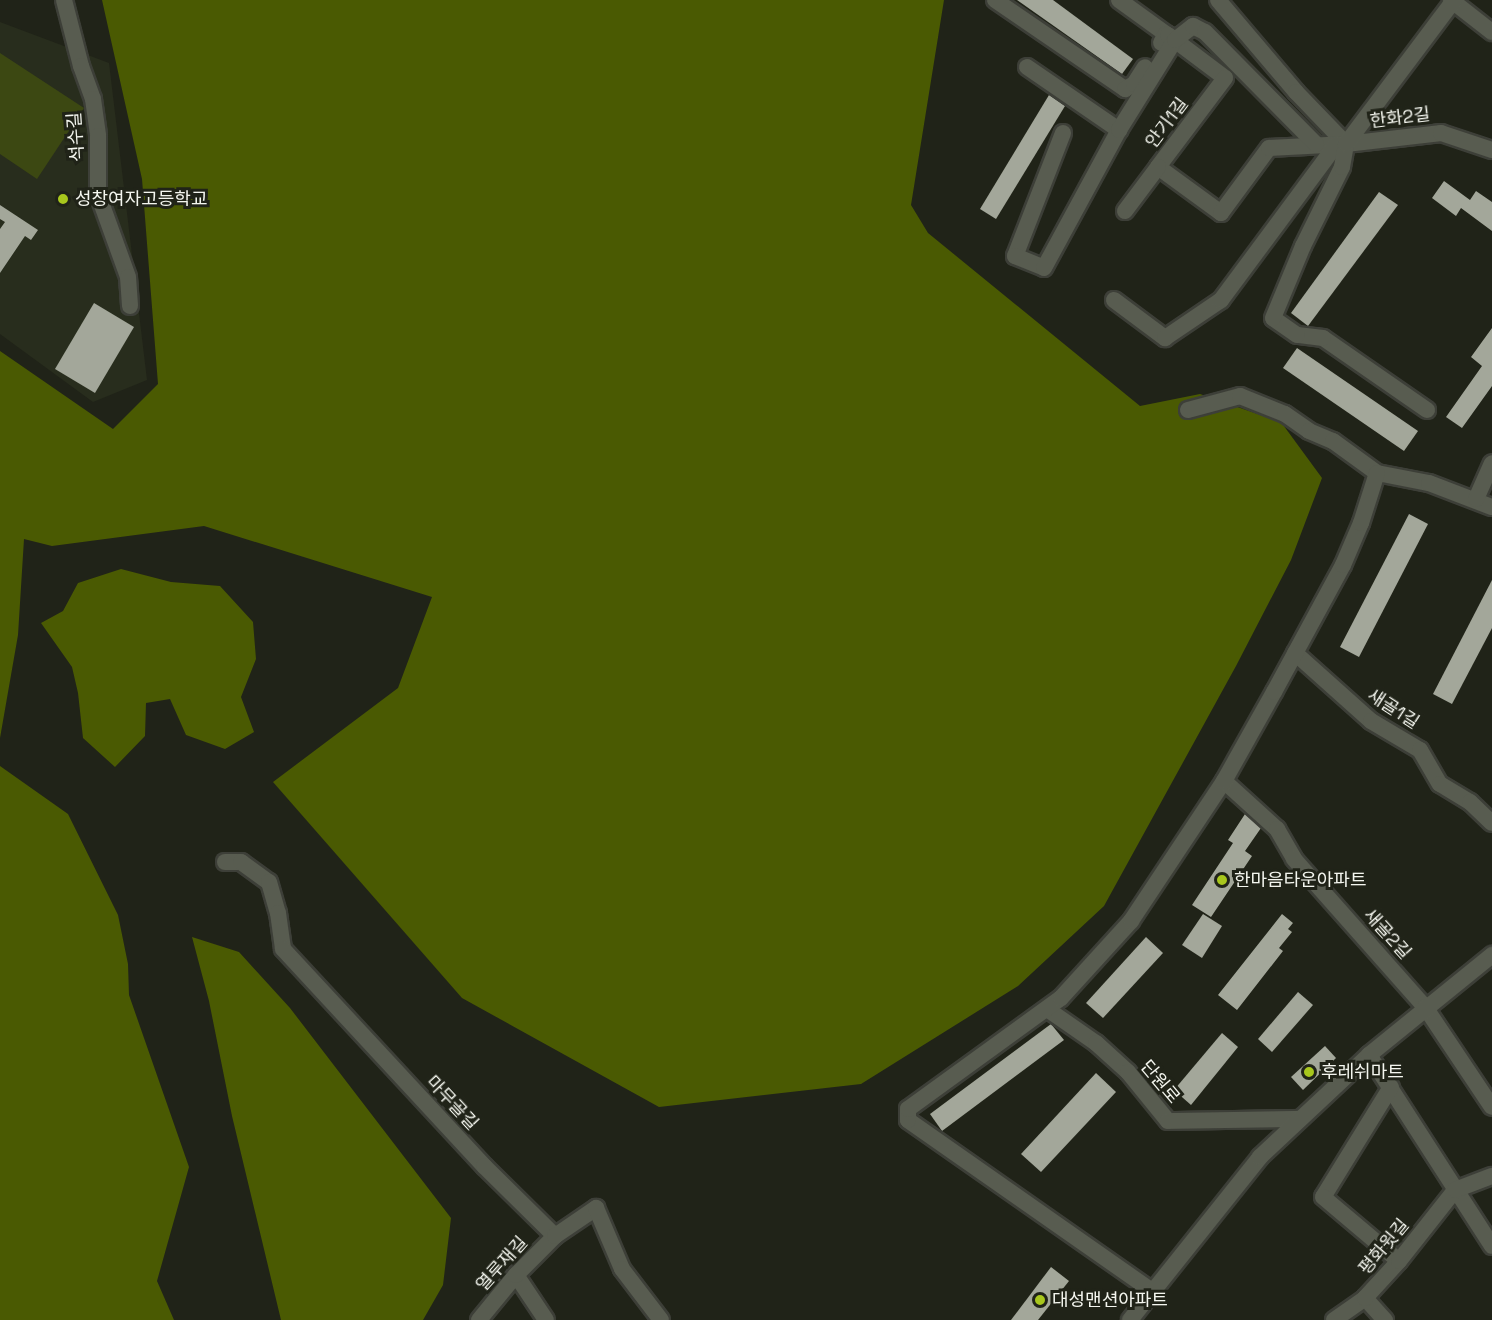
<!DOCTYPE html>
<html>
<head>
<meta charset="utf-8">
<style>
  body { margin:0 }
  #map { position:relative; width:1492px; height:1320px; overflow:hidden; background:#202318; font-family:"Space Grotesk","Noto Sans KR",sans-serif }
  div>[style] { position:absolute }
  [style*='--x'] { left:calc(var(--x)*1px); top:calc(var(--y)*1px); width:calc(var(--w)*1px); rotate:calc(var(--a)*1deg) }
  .built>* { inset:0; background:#282d1d }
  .green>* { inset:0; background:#3c4812 }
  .forest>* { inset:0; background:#4a5a02 }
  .building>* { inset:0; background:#a3a79a }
  .roads { filter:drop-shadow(2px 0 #3d3f38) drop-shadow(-2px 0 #3d3f38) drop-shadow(0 2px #3d3f38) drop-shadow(0 -2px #3d3f38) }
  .minor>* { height:16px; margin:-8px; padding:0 8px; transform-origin:8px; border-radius:8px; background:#585c50 }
  .dots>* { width:16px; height:16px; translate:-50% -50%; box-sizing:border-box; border:3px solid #202318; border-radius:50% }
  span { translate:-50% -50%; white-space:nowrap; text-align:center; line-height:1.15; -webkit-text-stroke:6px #202318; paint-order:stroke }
  .street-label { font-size:18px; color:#f4f6ef }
  .poi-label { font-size:18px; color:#f4f6ef }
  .left { translate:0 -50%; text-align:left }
</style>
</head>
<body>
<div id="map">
  <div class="built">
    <div style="clip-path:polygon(0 22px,109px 63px,147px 380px,93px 402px,0 334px)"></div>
  </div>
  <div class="green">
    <div style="clip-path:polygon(0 53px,84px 108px,37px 179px,0 154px)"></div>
  </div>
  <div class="forest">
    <div style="clip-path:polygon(102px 0,944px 0,911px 205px,928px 233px,1140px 406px,1200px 394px,1281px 422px,1322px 478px,1291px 560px,1236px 666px,1104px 906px,1018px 986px,861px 1084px,659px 1107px,462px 998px,273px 782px,398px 688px,432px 597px,204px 526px,52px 546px,24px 539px,18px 635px,0 738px,0 351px,113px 429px,158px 384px,142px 179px)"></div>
    <div style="clip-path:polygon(121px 569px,171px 582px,220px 586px,253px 622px,256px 659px,241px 697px,254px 732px,225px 749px,186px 735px,170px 699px,146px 703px,145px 736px,115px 767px,83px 738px,78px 693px,72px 667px,41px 623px,63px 611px,78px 583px)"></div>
    <div style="clip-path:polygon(0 766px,68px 814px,118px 915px,128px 964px,129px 995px,189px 1167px,157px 1281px,174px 1320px,0 1320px)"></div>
    <div style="clip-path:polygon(192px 937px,239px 952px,290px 1008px,451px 1218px,443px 1285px,423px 1320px,281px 1320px,232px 1116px,209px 1001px)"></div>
  </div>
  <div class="building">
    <div style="clip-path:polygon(1017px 0,1053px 0,1133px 59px,1122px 74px)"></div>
    <div style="clip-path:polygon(1049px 95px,1065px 106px,996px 219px,980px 209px)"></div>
    <div style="clip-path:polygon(1444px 181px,1470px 200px,1476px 191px,1492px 202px,1492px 231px,1461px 208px,1456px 216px,1432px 198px)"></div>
    <div style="clip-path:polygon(1379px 192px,1398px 205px,1308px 326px,1291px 313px)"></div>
    <div style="clip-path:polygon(0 205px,38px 230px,31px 240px,25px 236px,0 273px,0 229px,5px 222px,0 219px)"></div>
    <div style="clip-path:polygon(94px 303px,134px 327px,95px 393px,55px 369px)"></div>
    <div style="clip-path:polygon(1492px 328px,1492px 386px,1462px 428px,1446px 417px,1482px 366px,1471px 357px)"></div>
    <div style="clip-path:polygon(1297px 348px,1418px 431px,1404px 451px,1283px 368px)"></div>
    <div style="clip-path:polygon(1409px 514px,1428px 524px,1359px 657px,1340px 647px)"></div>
    <div style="clip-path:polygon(1492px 580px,1492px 628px,1452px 704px,1433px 694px)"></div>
    <div style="clip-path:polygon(1245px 814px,1261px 828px,1245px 851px,1252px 856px,1211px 917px,1192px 905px,1233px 843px,1228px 840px)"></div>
    <div style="clip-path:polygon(1203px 914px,1222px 926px,1202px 958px,1182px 945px)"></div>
    <div style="clip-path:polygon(1282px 914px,1293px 923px,1288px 929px,1292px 932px,1279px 948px,1283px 951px,1237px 1010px,1218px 995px)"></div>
    <div style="clip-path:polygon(1146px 937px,1163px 953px,1103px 1018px,1086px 1003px)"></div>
    <div style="clip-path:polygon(1298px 992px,1313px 1005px,1272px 1052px,1258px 1039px)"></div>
    <div style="clip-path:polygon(1051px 1024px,1064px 1040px,942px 1131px,930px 1114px)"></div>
    <div style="clip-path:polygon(1222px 1033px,1238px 1047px,1191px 1105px,1174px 1090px)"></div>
    <div style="clip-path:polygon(1325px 1046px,1336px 1058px,1303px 1090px,1291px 1077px)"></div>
    <div style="clip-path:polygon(1096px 1073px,1116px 1092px,1041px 1172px,1021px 1154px)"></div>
    <div style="clip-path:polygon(1051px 1267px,1069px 1281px,1038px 1320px,1011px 1320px)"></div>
  </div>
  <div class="roads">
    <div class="minor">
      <div style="--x:64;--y:0;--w:68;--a:75.6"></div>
      <div style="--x:81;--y:66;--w:35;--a:70"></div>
      <div style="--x:93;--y:99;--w:37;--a:82"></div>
      <div style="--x:98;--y:136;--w:58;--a:90"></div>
      <div style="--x:98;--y:194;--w:88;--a:70.1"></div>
      <div style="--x:128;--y:277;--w:29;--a:86"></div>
      <div style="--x:995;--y:0;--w:158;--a:34.4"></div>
      <div style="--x:1125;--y:89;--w:10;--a:-29"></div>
      <div style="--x:1134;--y:84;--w:20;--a:-57"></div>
      <div style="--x:1119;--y:0;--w:58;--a:35.9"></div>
      <div style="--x:1166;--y:34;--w:10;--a:119"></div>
      <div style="--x:1218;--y:0;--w:121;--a:49.7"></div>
      <div style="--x:1296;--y:92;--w:72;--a:46.1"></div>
      <div style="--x:1451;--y:0;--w:52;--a:38"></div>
      <div style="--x:1168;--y:35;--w:71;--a:37"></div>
      <div style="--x:1225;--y:78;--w:111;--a:127"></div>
      <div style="--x:1158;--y:167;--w:78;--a:36.1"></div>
      <div style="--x:1221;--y:213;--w:81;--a:-53.6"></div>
      <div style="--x:1269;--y:148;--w:77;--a:-3"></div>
      <div style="--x:1346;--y:144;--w:96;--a:-6.6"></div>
      <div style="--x:1441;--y:133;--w:54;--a:18.4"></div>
      <div style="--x:1027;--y:67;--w:112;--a:34.4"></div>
      <div style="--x:1063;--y:133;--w:132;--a:111.3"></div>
      <div style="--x:1015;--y:256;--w:31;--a:22"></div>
      <div style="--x:1044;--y:268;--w:157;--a:-61.5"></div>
      <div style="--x:1119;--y:130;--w:106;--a:-58.1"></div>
      <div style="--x:1175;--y:40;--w:23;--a:-38"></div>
      <div style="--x:1193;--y:26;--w:13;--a:27"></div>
      <div style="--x:1205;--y:32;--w:158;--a:45.3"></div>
      <div style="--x:1125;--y:211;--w:55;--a:-53.1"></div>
      <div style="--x:1114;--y:300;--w:64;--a:36.7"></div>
      <div style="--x:1165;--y:338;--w:68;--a:-34.2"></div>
      <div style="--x:1221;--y:300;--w:194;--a:-53.4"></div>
      <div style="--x:1188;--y:410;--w:54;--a:-15.1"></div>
      <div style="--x:1240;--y:396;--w:48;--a:21.8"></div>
      <div style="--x:1285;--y:414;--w:29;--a:35"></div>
      <div style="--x:1309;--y:431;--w:26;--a:23"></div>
      <div style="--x:1333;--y:441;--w:54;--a:36"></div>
      <div style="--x:1377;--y:473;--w:53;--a:10.9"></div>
      <div style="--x:1429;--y:483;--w:67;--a:20.9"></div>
      <div style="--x:1427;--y:410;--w:126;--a:-145.3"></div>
      <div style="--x:1323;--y:338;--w:26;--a:-173"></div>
      <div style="--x:1297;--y:335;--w:29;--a:-145"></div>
      <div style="--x:1273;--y:318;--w:78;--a:-67.4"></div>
      <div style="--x:1303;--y:246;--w:88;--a:-63.7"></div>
      <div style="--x:1342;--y:167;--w:23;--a:-80"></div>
      <div style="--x:1346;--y:144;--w:180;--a:-53.1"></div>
      <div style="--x:1476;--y:499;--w:39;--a:-66"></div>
      <div style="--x:1295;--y:653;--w:102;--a:41.8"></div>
      <div style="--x:1371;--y:721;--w:57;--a:30.6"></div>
      <div style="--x:1420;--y:750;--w:39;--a:60"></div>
      <div style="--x:1440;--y:784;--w:35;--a:31"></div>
      <div style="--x:1470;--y:802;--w:30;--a:44"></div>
      <div style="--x:1224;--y:781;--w:72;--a:42.2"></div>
      <div style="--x:1277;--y:829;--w:34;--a:60"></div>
      <div style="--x:1294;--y:859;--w:198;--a:48.5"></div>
      <div style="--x:1425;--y:1007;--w:120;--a:56.2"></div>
      <div style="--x:225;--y:862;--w:16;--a:0"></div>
      <div style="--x:241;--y:862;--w:34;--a:36"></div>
      <div style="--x:269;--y:882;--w:32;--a:74"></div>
      <div style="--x:278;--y:913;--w:36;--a:82"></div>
      <div style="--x:283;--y:949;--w:296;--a:47.2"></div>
      <div style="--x:484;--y:1166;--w:100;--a:44.6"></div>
      <div style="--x:1047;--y:1009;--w:60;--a:34.8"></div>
      <div style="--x:1096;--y:1043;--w:43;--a:42.2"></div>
      <div style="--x:1128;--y:1072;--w:63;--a:50.8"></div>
      <div style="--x:1168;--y:1121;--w:132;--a:-0.9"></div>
      <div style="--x:1369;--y:1055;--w:227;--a:57.2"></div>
      <div style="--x:1391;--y:1087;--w:129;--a:121.7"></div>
      <div style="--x:1323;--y:1197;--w:99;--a:40.1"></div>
      <div style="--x:516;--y:1275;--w:54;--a:56.3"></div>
      <div style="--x:1152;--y:1291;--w:298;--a:-145"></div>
      <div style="--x:908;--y:1120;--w:11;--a:-90"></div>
      <div style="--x:908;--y:1109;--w:189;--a:-36"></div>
      <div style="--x:1061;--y:998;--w:104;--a:-47.7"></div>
      <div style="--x:1131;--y:921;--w:168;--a:-56.4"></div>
      <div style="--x:1224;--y:781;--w:102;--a:-60.7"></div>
      <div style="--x:1274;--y:692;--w:145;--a:-61.5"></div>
      <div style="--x:1343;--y:565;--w:46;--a:-66.8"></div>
      <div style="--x:1361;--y:523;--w:52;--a:-72.3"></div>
      <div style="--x:1365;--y:1298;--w:30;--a:48"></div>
      <div style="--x:479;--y:1320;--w:58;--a:-50.6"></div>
      <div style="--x:516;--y:1275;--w:55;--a:-45"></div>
      <div style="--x:555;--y:1236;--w:50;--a:-34.3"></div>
      <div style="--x:596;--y:1208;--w:66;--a:66.9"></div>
      <div style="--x:622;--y:1269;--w:64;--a:52.6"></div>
      <div style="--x:1130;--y:1320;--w:208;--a:-51.4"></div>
      <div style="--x:1260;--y:1157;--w:149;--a:-43.1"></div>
      <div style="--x:1369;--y:1055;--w:159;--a:-39.1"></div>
      <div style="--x:1334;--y:1320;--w:38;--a:-35"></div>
      <div style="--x:1365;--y:1298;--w:50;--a:-47.4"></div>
      <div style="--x:1399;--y:1261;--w:90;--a:-51.7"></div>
      <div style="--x:1455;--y:1190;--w:40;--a:-21"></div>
    </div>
  </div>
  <div class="dots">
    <div style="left:63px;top:199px;background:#a8c71d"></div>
    <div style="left:1222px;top:880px;background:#a8c71d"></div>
    <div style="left:1309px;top:1072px;background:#a8c71d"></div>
    <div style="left:1040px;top:1300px;background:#a8c71d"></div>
  </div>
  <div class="street-label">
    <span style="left:1400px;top:118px;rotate:-7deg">한화2길</span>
    <span style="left:1167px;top:123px;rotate:-53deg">안기1길</span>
    <span style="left:76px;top:137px;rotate:-94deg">석수길</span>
    <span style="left:1393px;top:709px;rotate:33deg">새골1길</span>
    <span style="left:1387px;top:934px;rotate:48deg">새골2길</span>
    <span style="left:1160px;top:1082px;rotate:50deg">단원로</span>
    <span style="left:452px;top:1103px;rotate:47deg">마무골길</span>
    <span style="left:1384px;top:1247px;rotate:-50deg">평화윗길</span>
    <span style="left:502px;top:1264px;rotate:-48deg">열루재길</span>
  </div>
  <div class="poi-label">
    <span class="left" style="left:75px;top:199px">성창여자고등학교</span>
    <span class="left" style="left:1234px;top:880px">한마음타운아파트</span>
    <span class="left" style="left:1321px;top:1072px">후레쉬마트</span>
    <span class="left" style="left:1052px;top:1300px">대성맨션아파트</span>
  </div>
</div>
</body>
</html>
